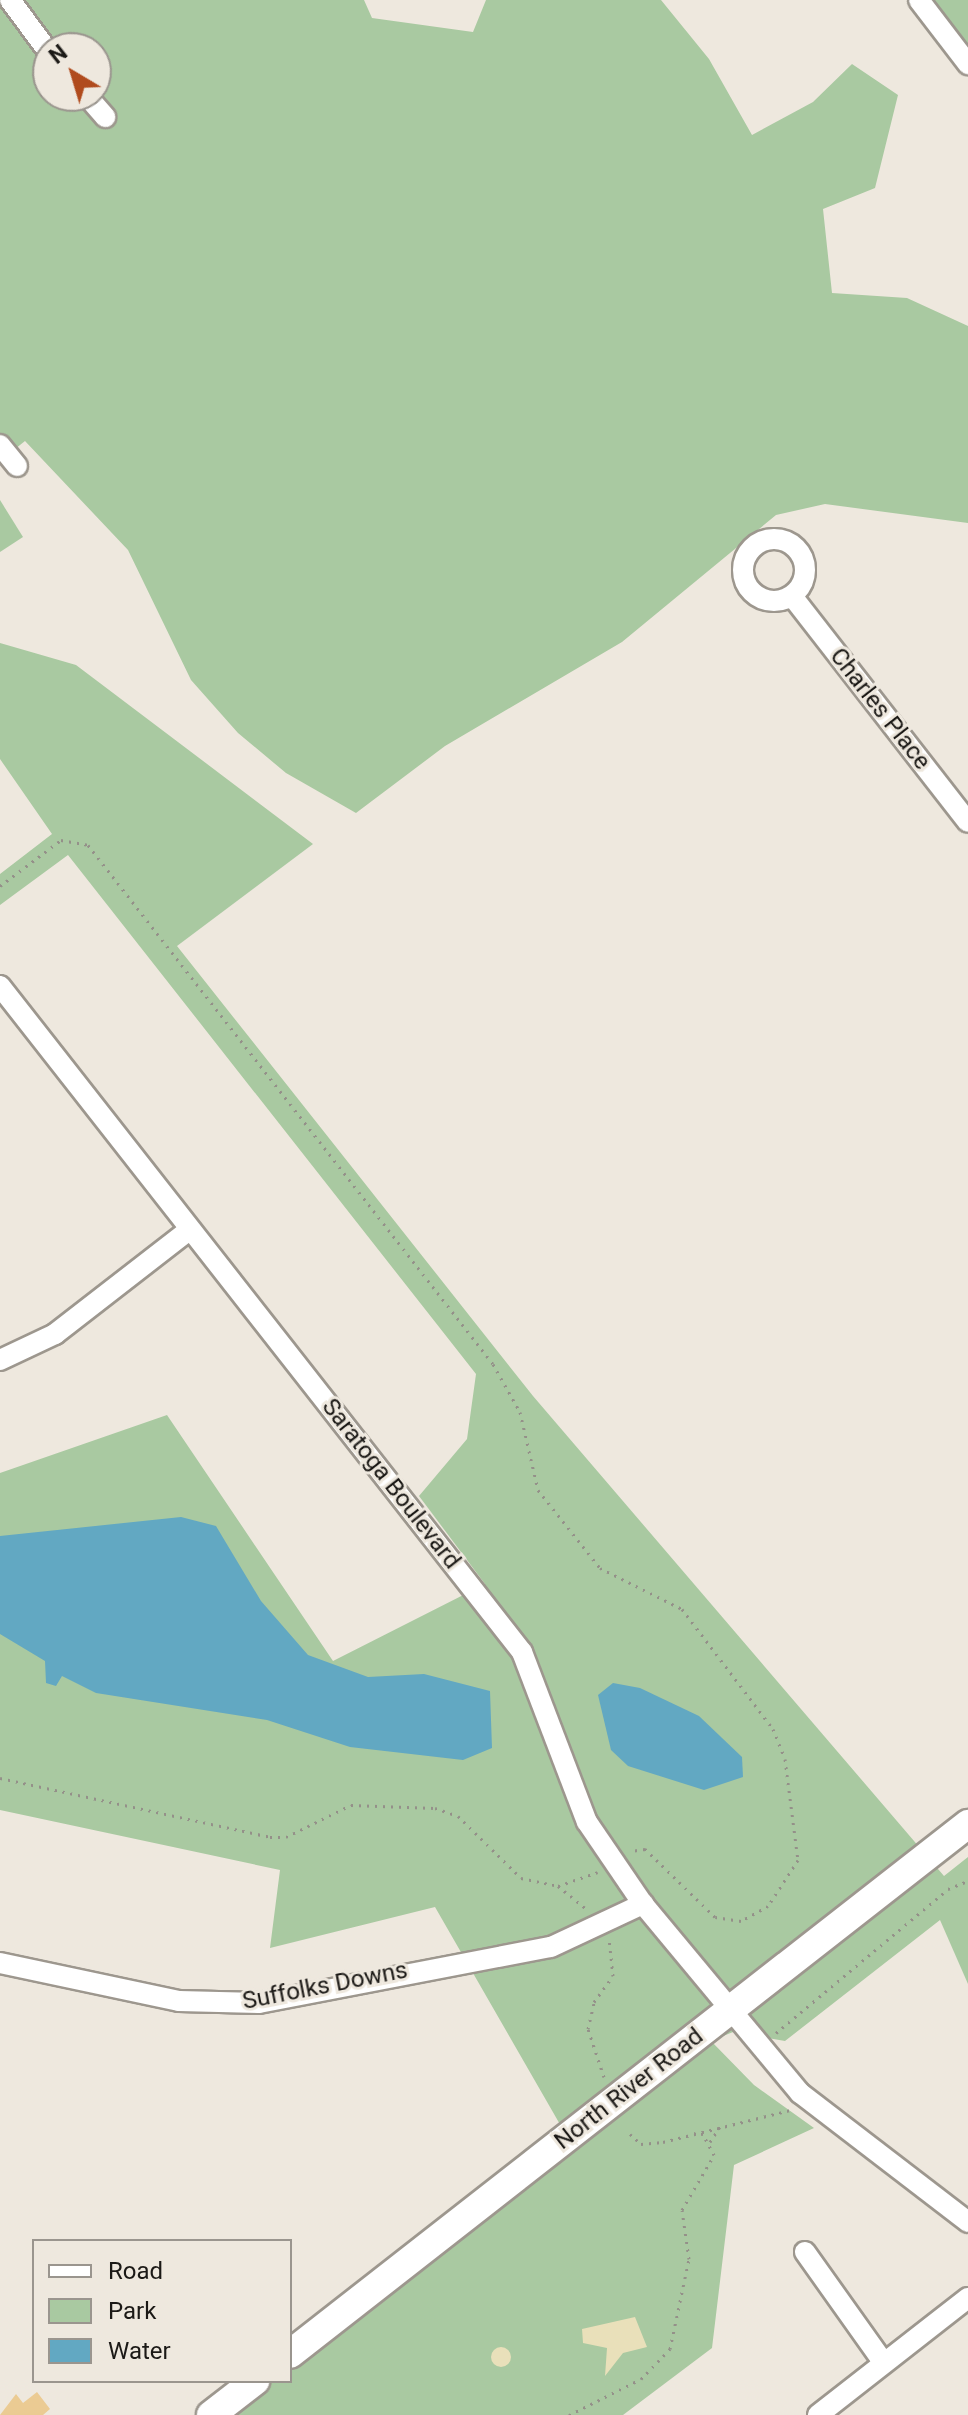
<!DOCTYPE html>
<html>
<head>
<meta charset="utf-8">
<style>
  body { margin:0 }
  #map { position:relative; width:968px; height:2415px; overflow:hidden; background:#eee8de; font-family:Roboto,sans-serif }
  div>[style] { position:absolute }
  [style*='--x'] { left:calc(var(--x)*1px); top:calc(var(--y)*1px); width:calc(var(--w)*1px); rotate:calc(var(--a)*1deg) }
  .green>* { inset:0; background:#a9c9a1 }
  .sand>* { inset:0; background:#e9e0ba }
  .round { border-radius:50% }
  .water>* { inset:0; background:#62a8c2 }
  .building>* { inset:0; background:#ebcb93 }
  .path>* { height:3px; margin-top:-1.5px; transform-origin:0; background:repeating-linear-gradient(90deg,#949089 0 2px,transparent 0 8px) }
  .roads { filter:drop-shadow(2px 0 #9d978e) drop-shadow(-2px 0 #9d978e) drop-shadow(0 2px #9d978e) drop-shadow(0 -2px #9d978e) }
  .street>* { height:20px; margin:-10px; padding:0 10px; transform-origin:10px; border-radius:10px; background:#fff }
  .street>.ring { margin:-10px; padding:0; box-sizing:content-box; background:none; border:20px solid #fff; border-radius:50% }
  .secondary>* { height:28px; margin:-14px; padding:0 14px; transform-origin:14px; border-radius:14px; background:#fff }
  span { translate:-50% -50%; white-space:nowrap; text-align:center; line-height:1.15; -webkit-text-stroke:6px #eee8de; paint-order:stroke }
  .street-label { font-size:24px; color:#1b1916 }
  .legend { position:absolute; left:32px; top:2239px; width:260px; height:144px; box-sizing:border-box; background:#eee8de; border:2px solid #9a958e; margin:0; padding:10px 14px; list-style:none; font-size:24px; color:#1b1916 }
  .legend li { display:flex; align-items:center; gap:16px; height:40px }
  .legend b { width:40px; border:2px solid #9a958e }
  .north { position:absolute; left:32px; top:32px; width:80px; height:80px; box-sizing:border-box; background:#eee8de; border:2px solid #9a958e; border-radius:50%; rotate:322deg; font-size:22px; font-weight:700; line-height:32px; text-align:center; color:#1b1916 }
  .north::after { content:''; display:block; margin:auto; width:28px; height:36px; background:#b04b1d; clip-path:polygon(50% 0,100% 100%,50% 72%,0 100%) }
</style>
</head>
<body>
<div id="map">
  <div class="green">
    <div style="clip-path:polygon(evenodd,0 0,364px 0,372px 18px,473px 32px,486px 0,661px 0,709px 59px,752px 135px,813px 102px,852px 64px,898px 95px,875px 188px,823px 209px,832px 293px,907px 298px,968px 326px,968px 523px,825px 504px,776px 515px,622px 642px,445px 746px,356px 813px,286px 773px,238px 733px,191px 680px,128px 550px,25px 441px,0 461px,0 0,48px 48px,96px 48px,96px 96px,48px 96px,48px 48px)"></div>
    <div style="clip-path:polygon(930px 0,968px 0,968px 49px)"></div>
    <div style="clip-path:polygon(0 500px,23px 537px,0 552px)"></div>
    <div style="clip-path:polygon(0 643px,76px 665px,313px 844px,177px 946px,533px 1396px,944px 1876px,968px 1857px,968px 1984px,940px 1920px,785px 2041px,733px 2032px,711px 2041px,754px 2085px,814px 2128px,734px 2165px,712px 2348px,623px 2415px,230px 2415px,273px 2381px,290px 2381px,290px 2368px,573px 2147px,435px 1907px,270px 1948px,280px 1870px,0 1810px,0 1473px,167px 1415px,333px 1661px,485px 1584px,419px 1496px,467px 1439px,476px 1374px,68px 855px,0 905px,0 874px,52px 834px,0 759px)"></div>
  </div>
  <div class="sand">
    <div style="clip-path:polygon(635px 2317px,647px 2347px,623px 2353px,605px 2376px,607px 2348px,583px 2343px,582px 2329px)"></div>
    <div class="round" style="left:491px;top:2347px;width:20px;height:20px"></div>
  </div>
  <div class="water">
    <div style="clip-path:polygon(181px 1517px,216px 1526px,261px 1601px,308px 1655px,368px 1677px,424px 1674px,490px 1691px,492px 1748px,463px 1760px,350px 1747px,267px 1720px,96px 1693px,62px 1676px,56px 1686px,46px 1683px,45px 1661px,0 1634px,0 1536px)"></div>
    <div style="clip-path:polygon(613px 1683px,640px 1688px,699px 1716px,742px 1757px,743px 1777px,704px 1790px,628px 1766px,611px 1750px,598px 1695px)"></div>
  </div>
  <div class="building">
    <div style="clip-path:polygon(37px 2392px,50px 2409px,43px 2415px,0 2415px,16px 2394px,23px 2403px)"></div>
  </div>
  <div class="path">
    <div style="--x:0;--y:886;--w:76;--a:-37"></div>
    <div style="--x:61;--y:840;--w:27;--a:10"></div>
    <div style="--x:88;--y:845;--w:658;--a:52.03"></div>
    <div style="--x:493;--y:1364;--w:55;--a:60.6"></div>
    <div style="--x:520;--y:1412;--w:80;--a:77"></div>
    <div style="--x:538;--y:1490;--w:100;--a:51.5"></div>
    <div style="--x:600;--y:1568;--w:92;--a:26.6"></div>
    <div style="--x:682;--y:1609;--w:151;--a:52.8"></div>
    <div style="--x:773;--y:1729;--w:32;--a:68"></div>
    <div style="--x:785;--y:1759;--w:102;--a:82.7"></div>
    <div style="--x:798;--y:1860;--w:55;--a:123.1"></div>
    <div style="--x:768;--y:1906;--w:31;--a:151"></div>
    <div style="--x:741;--y:1921;--w:26;--a:-171"></div>
    <div style="--x:715;--y:1917;--w:98;--a:-135.8"></div>
    <div style="--x:645;--y:1849;--w:14;--a:172"></div>
    <div style="--x:0;--y:1778;--w:276;--a:12.3"></div>
    <div style="--x:270;--y:1837;--w:16;--a:0"></div>
    <div style="--x:286;--y:1837;--w:72;--a:-26.2"></div>
    <div style="--x:351;--y:1805;--w:84;--a:2"></div>
    <div style="--x:435;--y:1808;--w:24;--a:19"></div>
    <div style="--x:458;--y:1816;--w:88;--a:44.5"></div>
    <div style="--x:521;--y:1878;--w:38;--a:12"></div>
    <div style="--x:558;--y:1886;--w:42;--a:-19.3"></div>
    <div style="--x:558;--y:1886;--w:36;--a:39"></div>
    <div style="--x:776;--y:2033;--w:224;--a:-39.9"></div>
    <div style="--x:948;--y:1889;--w:22;--a:-22"></div>
    <div style="--x:604;--y:2077;--w:51;--a:-108.4"></div>
    <div style="--x:588;--y:2029;--w:28;--a:-77"></div>
    <div style="--x:594;--y:2002;--w:32;--a:-54"></div>
    <div style="--x:613;--y:1976;--w:37;--a:-96"></div>
    <div style="--x:630;--y:2134;--w:15;--a:42"></div>
    <div style="--x:641;--y:2144;--w:22;--a:-5"></div>
    <div style="--x:663;--y:2142;--w:131;--a:-14.1"></div>
    <div style="--x:710;--y:2142;--w:20;--a:-57"></div>
    <div style="--x:569;--y:2415;--w:80;--a:-26.6"></div>
    <div style="--x:641;--y:2379;--w:42;--a:-46"></div>
    <div style="--x:670;--y:2349;--w:92;--a:-78.1"></div>
    <div style="--x:689;--y:2259;--w:49;--a:-98.1"></div>
    <div style="--x:682;--y:2210;--w:64;--a:-59.8"></div>
    <div style="--x:714;--y:2155;--w:24;--a:-118"></div>
    <div style="--x:703;--y:2134;--w:9;--a:-174"></div>
  </div>
  <div class="roads">
    <div class="street">
      <div style="--x:10;--y:0;--w:64;--a:53.3"></div>
      <div style="--x:919;--y:0;--w:81;--a:52.6"></div>
      <div style="--x:87;--y:96;--w:28;--a:49"></div>
      <div style="--x:0;--y:445;--w:27;--a:51"></div>
      <div class="ring" style="left:743px;top:539px;width:42px;height:42px"></div>
      <div style="--x:792;--y:596;--w:286;--a:52.1"></div>
      <div style="--x:0;--y:986;--w:846;--a:51.91"></div>
      <div style="--x:522;--y:1652;--w:182;--a:69.1"></div>
      <div style="--x:587;--y:1822;--w:99;--a:55.7"></div>
      <div style="--x:643;--y:1904;--w:246;--a:50.3"></div>
      <div style="--x:800;--y:2093;--w:212;--a:37.5"></div>
      <div style="--x:0;--y:1360;--w:61;--a:-25.3"></div>
      <div style="--x:55;--y:1334;--w:170;--a:-37.8"></div>
      <div style="--x:0;--y:1963;--w:183;--a:12"></div>
      <div style="--x:179;--y:2001;--w:80;--a:1.4"></div>
      <div style="--x:259;--y:2003;--w:297;--a:-10.9"></div>
      <div style="--x:551;--y:1947;--w:102;--a:-25.1"></div>
      <div style="--x:805;--y:2252;--w:136;--a:54.6"></div>
      <div style="--x:818;--y:2415;--w:190;--a:-38"></div>
    </div>
    <div class="secondary">
      <div style="--x:290;--y:2354;--w:861;--a:-38.02"></div>
      <div style="--x:211;--y:2415;--w:56;--a:-37.7"></div>
    </div>
  </div>
  <div class="street-label">
    <span style="left:880px;top:709px;rotate:52deg">Charles Place</span>
    <span style="left:391px;top:1484px;rotate:52deg">Saratoga Boulevard</span>
    <span style="left:325px;top:1986px;rotate:-11deg">Suffolks Downs</span>
    <span style="left:629px;top:2089px;rotate:-38deg">North River Road</span>
  </div>
  <ul class="legend">
  <li><b style="height:10px;background:#fff"></b>Road</li>
  <li><b style="height:22px;background:#a9c9a1"></b>Park</li>
  <li><b style="height:22px;background:#62a8c2"></b>Water</li>
  </ul>
  <div class="north">N</div>
</div>
</body>
</html>
